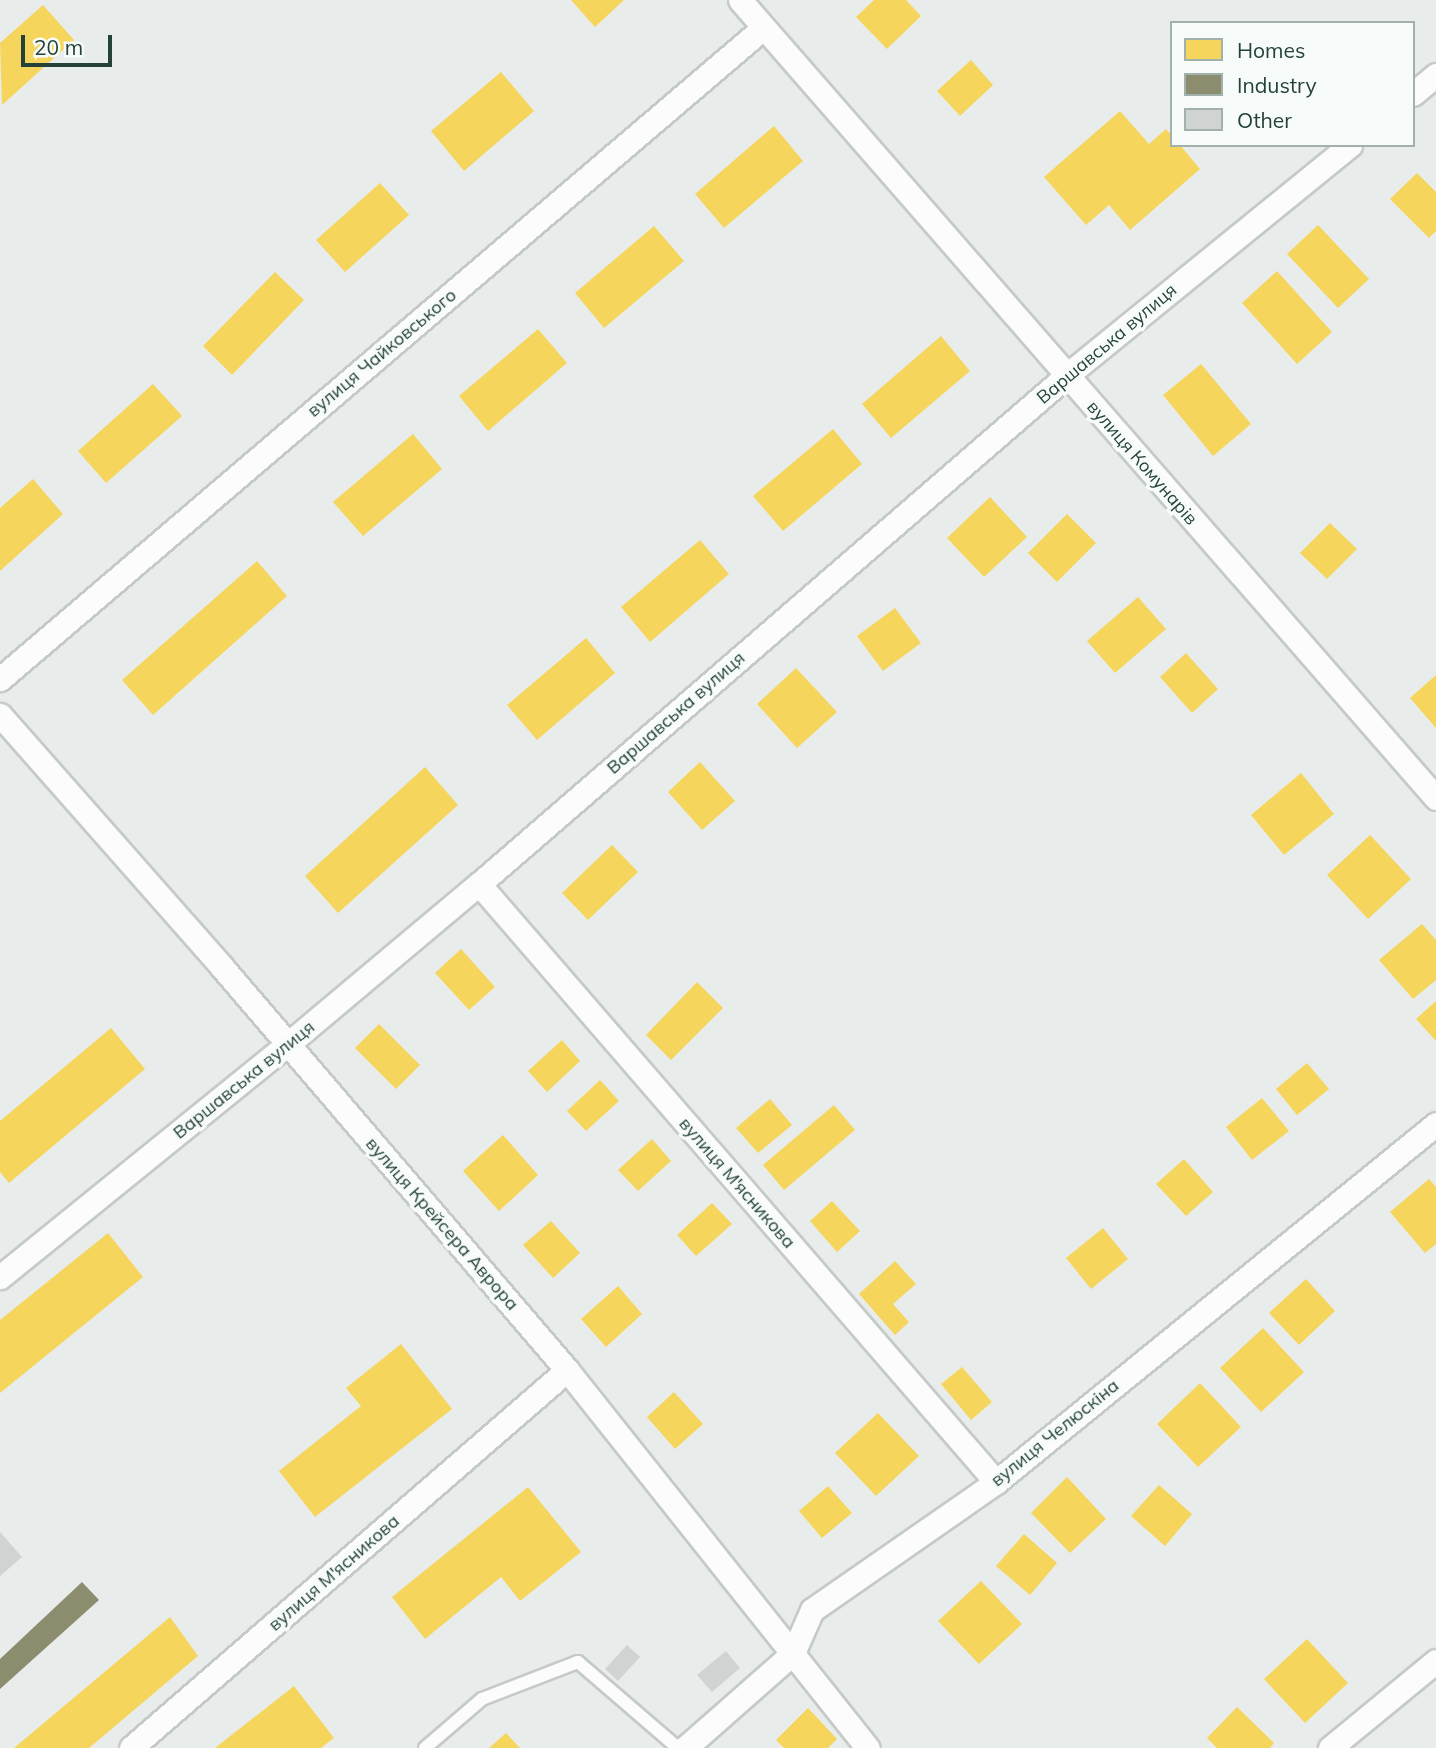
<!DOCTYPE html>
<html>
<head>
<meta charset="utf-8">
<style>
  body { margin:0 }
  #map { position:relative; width:1436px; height:1748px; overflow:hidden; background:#e8edeb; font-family:Mulish,sans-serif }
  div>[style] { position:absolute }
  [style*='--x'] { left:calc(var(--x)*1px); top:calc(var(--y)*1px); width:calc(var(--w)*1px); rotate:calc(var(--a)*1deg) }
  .homes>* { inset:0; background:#f6d55c }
  .industry>* { inset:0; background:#8c8c6e }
  .building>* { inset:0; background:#cfd4d2 }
  .roads { filter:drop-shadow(2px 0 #c5cac8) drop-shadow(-2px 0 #c5cac8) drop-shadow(0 2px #c5cac8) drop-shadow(0 -2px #c5cac8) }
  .lane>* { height:12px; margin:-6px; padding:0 6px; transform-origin:6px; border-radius:6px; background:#fcfcfc }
  .street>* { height:23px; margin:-11.5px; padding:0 11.5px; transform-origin:11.5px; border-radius:11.5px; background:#fcfcfc }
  span { translate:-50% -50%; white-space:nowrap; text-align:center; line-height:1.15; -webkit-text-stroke:7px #f7fbf9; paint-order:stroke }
  .street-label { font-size:18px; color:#24423a }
  .legend { position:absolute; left:1170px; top:21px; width:245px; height:126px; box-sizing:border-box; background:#f7fbf9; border:2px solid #a3b1ad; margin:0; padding:9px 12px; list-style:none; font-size:21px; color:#24423a }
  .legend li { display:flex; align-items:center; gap:14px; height:35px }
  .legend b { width:35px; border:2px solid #a3b1ad }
  .scale { position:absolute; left:21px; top:35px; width:91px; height:32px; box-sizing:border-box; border:4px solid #24423a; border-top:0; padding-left:9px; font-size:21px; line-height:24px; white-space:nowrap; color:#24423a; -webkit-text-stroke:5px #f7fbf9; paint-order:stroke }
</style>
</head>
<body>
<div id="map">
  <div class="homes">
    <div style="clip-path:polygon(571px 0,624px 0,595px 27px)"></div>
    <div style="clip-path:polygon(874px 0,906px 0,921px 16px,887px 49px,856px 17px)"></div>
    <div style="clip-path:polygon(43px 5px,74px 40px,2px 105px,0 43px)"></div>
    <div style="clip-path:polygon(971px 60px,993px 85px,960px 116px,937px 91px)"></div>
    <div style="clip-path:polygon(501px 72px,534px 111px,464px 171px,431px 131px)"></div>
    <div style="clip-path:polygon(1120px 111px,1149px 144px,1166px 129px,1172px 136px,1172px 145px,1180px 145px,1200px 169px,1130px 230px,1109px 205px,1086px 225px,1044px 177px)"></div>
    <div style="clip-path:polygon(774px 126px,803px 161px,724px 228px,695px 194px)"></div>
    <div style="clip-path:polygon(1417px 173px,1436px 192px,1436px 231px,1429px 238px,1390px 199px)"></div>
    <div style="clip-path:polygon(380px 183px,409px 215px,345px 272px,316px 240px)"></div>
    <div style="clip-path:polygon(1318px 225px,1369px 279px,1338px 308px,1287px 254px)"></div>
    <div style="clip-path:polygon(654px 226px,684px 261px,604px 328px,575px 293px)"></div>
    <div style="clip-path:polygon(1277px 271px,1332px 332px,1297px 364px,1242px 303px)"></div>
    <div style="clip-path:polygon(275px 272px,304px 300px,232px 375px,203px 346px)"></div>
    <div style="clip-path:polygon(538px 329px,567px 363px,488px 431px,459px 396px)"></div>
    <div style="clip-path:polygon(941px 336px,970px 371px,891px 438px,862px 404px)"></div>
    <div style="clip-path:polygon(1201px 364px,1251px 424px,1213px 456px,1163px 395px)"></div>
    <div style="clip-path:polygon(153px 384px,182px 416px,106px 483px,78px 451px)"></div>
    <div style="clip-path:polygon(833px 429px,862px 464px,783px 531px,753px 496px)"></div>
    <div style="clip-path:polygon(413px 434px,442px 469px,363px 536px,333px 502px)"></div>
    <div style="clip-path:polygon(33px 479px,63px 514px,0 571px,0 508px)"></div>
    <div style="clip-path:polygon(990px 497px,1027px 537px,984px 577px,947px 538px)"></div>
    <div style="clip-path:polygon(1067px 514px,1096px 543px,1057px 582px,1028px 553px)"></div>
    <div style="clip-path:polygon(1330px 523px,1357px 549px,1327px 579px,1300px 553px)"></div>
    <div style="clip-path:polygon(700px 540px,729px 574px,650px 642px,621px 607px)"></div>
    <div style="clip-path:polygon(257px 561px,287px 596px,153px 715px,122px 680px)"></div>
    <div style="clip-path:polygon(1138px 597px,1166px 629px,1115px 673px,1087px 641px)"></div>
    <div style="clip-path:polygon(895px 608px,921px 643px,883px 671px,857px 636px)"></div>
    <div style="clip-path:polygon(586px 638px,615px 673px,537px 740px,507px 705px)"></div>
    <div style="clip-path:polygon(1186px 653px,1218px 689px,1192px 713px,1160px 677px)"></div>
    <div style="clip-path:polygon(796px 668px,837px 712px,797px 748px,757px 704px)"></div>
    <div style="clip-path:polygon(1436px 675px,1436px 728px,1410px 698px)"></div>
    <div style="clip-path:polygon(700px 762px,735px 801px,702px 830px,668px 792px)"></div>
    <div style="clip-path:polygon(425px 767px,458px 805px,338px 913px,305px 876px)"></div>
    <div style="clip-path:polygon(1301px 773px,1334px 814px,1284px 855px,1251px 815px)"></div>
    <div style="clip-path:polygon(1370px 835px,1411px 879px,1368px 919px,1327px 875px)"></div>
    <div style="clip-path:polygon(612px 845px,638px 872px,588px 920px,562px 893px)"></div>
    <div style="clip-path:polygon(1422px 924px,1436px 940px,1436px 980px,1413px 999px,1379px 960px)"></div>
    <div style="clip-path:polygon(461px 949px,495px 987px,469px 1010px,435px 973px)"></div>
    <div style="clip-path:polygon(697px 982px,723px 1008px,671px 1060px,646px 1035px)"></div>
    <div style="clip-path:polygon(1436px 1001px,1436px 1041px,1416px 1019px)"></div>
    <div style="clip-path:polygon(379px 1024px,420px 1065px,396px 1089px,355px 1048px)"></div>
    <div style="clip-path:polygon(111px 1028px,145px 1069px,9px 1183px,0 1172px,0 1121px)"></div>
    <div style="clip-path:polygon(562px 1040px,580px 1061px,547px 1092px,528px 1071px)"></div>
    <div style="clip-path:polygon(1307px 1063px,1329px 1089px,1297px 1115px,1276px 1089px)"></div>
    <div style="clip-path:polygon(600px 1080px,619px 1101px,586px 1131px,567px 1111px)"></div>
    <div style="clip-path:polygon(1262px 1098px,1289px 1131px,1252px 1160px,1226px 1127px)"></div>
    <div style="clip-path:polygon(770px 1099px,792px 1125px,758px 1153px,736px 1128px)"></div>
    <div style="clip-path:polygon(834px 1105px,855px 1130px,784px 1190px,763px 1165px)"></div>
    <div style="clip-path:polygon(503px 1135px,538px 1175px,499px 1211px,463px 1171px)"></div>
    <div style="clip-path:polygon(652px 1139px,671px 1161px,638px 1191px,618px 1170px)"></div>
    <div style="clip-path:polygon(1184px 1159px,1213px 1192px,1186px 1216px,1156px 1184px)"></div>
    <div style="clip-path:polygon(1429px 1179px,1436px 1187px,1436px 1244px,1425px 1253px,1390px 1212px)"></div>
    <div style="clip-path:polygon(832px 1201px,860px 1231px,837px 1252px,810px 1221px)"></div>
    <div style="clip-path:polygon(712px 1203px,732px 1224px,696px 1256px,677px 1235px)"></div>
    <div style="clip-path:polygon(551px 1221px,580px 1253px,553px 1278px,523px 1245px)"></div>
    <div style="clip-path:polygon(1103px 1228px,1128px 1259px,1091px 1289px,1066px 1258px)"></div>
    <div style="clip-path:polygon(108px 1233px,143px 1277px,0 1393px,0 1320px)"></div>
    <div style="clip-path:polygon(895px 1261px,916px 1284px,893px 1304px,909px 1322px,895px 1335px,859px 1294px)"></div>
    <div style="clip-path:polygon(1306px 1279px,1335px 1311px,1299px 1345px,1269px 1313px)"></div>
    <div style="clip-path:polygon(618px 1286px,642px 1314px,606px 1347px,581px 1319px)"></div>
    <div style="clip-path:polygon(1263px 1328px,1304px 1372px,1261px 1412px,1220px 1368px)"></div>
    <div style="clip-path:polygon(401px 1344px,452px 1409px,315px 1517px,279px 1471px,361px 1406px,346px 1388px)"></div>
    <div style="clip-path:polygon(962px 1367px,992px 1402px,971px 1420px,941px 1384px)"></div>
    <div style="clip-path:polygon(1200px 1383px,1241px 1427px,1198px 1467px,1157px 1424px)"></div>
    <div style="clip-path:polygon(674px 1392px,703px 1424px,675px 1449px,647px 1417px)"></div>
    <div style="clip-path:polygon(878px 1413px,919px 1456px,876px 1496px,835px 1453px)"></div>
    <div style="clip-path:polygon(1067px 1477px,1106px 1519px,1070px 1553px,1031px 1513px)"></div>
    <div style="clip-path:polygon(1159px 1485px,1192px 1514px,1165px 1546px,1131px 1516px)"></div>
    <div style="clip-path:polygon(828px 1486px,852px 1513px,822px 1538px,799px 1511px)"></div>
    <div style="clip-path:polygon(528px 1487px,581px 1552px,520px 1601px,501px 1577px,425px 1639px,392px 1597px)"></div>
    <div style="clip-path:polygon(1024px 1534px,1057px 1563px,1030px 1595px,996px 1566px)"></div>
    <div style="clip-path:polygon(981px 1581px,1022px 1624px,979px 1664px,938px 1621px)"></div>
    <div style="clip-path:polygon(170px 1617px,198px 1656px,89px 1748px,14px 1748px)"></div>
    <div style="clip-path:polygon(1307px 1639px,1348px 1683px,1305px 1723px,1264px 1679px)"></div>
    <div style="clip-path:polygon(294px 1686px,334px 1738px,321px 1748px,215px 1748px)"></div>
    <div style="clip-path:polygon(1237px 1707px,1274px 1743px,1270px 1748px,1217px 1748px,1207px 1738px)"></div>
    <div style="clip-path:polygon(808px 1708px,837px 1739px,828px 1748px,784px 1748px,776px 1740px)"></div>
    <div style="clip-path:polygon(506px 1733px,520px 1748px,489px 1748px)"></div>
  </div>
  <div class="industry">
    <div style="clip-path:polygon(82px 1582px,99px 1600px,0 1689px,0 1659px)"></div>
  </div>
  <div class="building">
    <div style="clip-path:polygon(0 1532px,22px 1557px,0 1576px)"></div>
    <div style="clip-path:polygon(627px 1645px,640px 1657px,618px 1681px,605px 1669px)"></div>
    <div style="clip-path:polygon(726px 1651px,740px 1668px,712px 1692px,697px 1675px)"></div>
  </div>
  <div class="roads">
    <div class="lane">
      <div style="--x:425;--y:1748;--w:75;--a:-40.7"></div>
      <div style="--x:482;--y:1699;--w:103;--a:-21.1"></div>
      <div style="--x:578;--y:1662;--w:132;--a:40.7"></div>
    </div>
    <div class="street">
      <div style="--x:740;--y:0;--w:1059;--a:48.91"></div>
      <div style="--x:1413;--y:94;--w:30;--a:-40"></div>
      <div style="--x:0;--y:679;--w:1003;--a:-40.47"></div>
      <div style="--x:0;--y:715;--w:336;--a:48.6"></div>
      <div style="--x:222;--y:967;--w:531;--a:49.43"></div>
      <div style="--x:567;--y:1370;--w:483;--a:51.5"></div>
      <div style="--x:479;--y:884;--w:791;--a:49.15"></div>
      <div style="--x:0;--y:1277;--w:370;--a:-39"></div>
      <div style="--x:288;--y:1044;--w:249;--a:-40"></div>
      <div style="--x:479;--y:884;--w:776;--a:-40.87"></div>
      <div style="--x:1066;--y:376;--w:366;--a:-39.1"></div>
      <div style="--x:131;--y:1748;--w:577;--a:-40.92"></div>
      <div style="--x:685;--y:1748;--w:144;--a:-41.3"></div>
      <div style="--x:793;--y:1653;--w:47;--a:-66.2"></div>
      <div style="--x:812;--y:1610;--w:224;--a:-34.8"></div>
      <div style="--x:996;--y:1482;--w:567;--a:-39.13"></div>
      <div style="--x:1330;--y:1748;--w:137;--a:-39.4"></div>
    </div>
  </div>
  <div class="street-label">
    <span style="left:1107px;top:344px;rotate:-40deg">Варшавська вулиця</span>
    <span style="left:382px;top:353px;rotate:-40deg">вулиця Чайковського</span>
    <span style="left:1142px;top:463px;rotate:49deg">вулиця Комунарів</span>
    <span style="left:676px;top:713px;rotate:-41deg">Варшавська вулиця</span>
    <span style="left:244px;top:1080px;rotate:-39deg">Варшавська вулиця</span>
    <span style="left:737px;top:1183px;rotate:49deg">вулиця М'ясникова</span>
    <span style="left:442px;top:1224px;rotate:49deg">вулиця Крейсера Аврора</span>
    <span style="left:1055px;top:1433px;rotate:-39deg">вулиця Челюскіна</span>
    <span style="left:334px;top:1573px;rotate:-41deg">вулиця М'ясникова</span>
  </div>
  <ul class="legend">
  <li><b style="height:19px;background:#f6d55c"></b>Homes</li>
  <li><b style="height:19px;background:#8c8c6e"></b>Industry</li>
  <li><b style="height:19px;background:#cfd4d2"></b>Other</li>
  </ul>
  <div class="scale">20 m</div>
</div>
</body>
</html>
